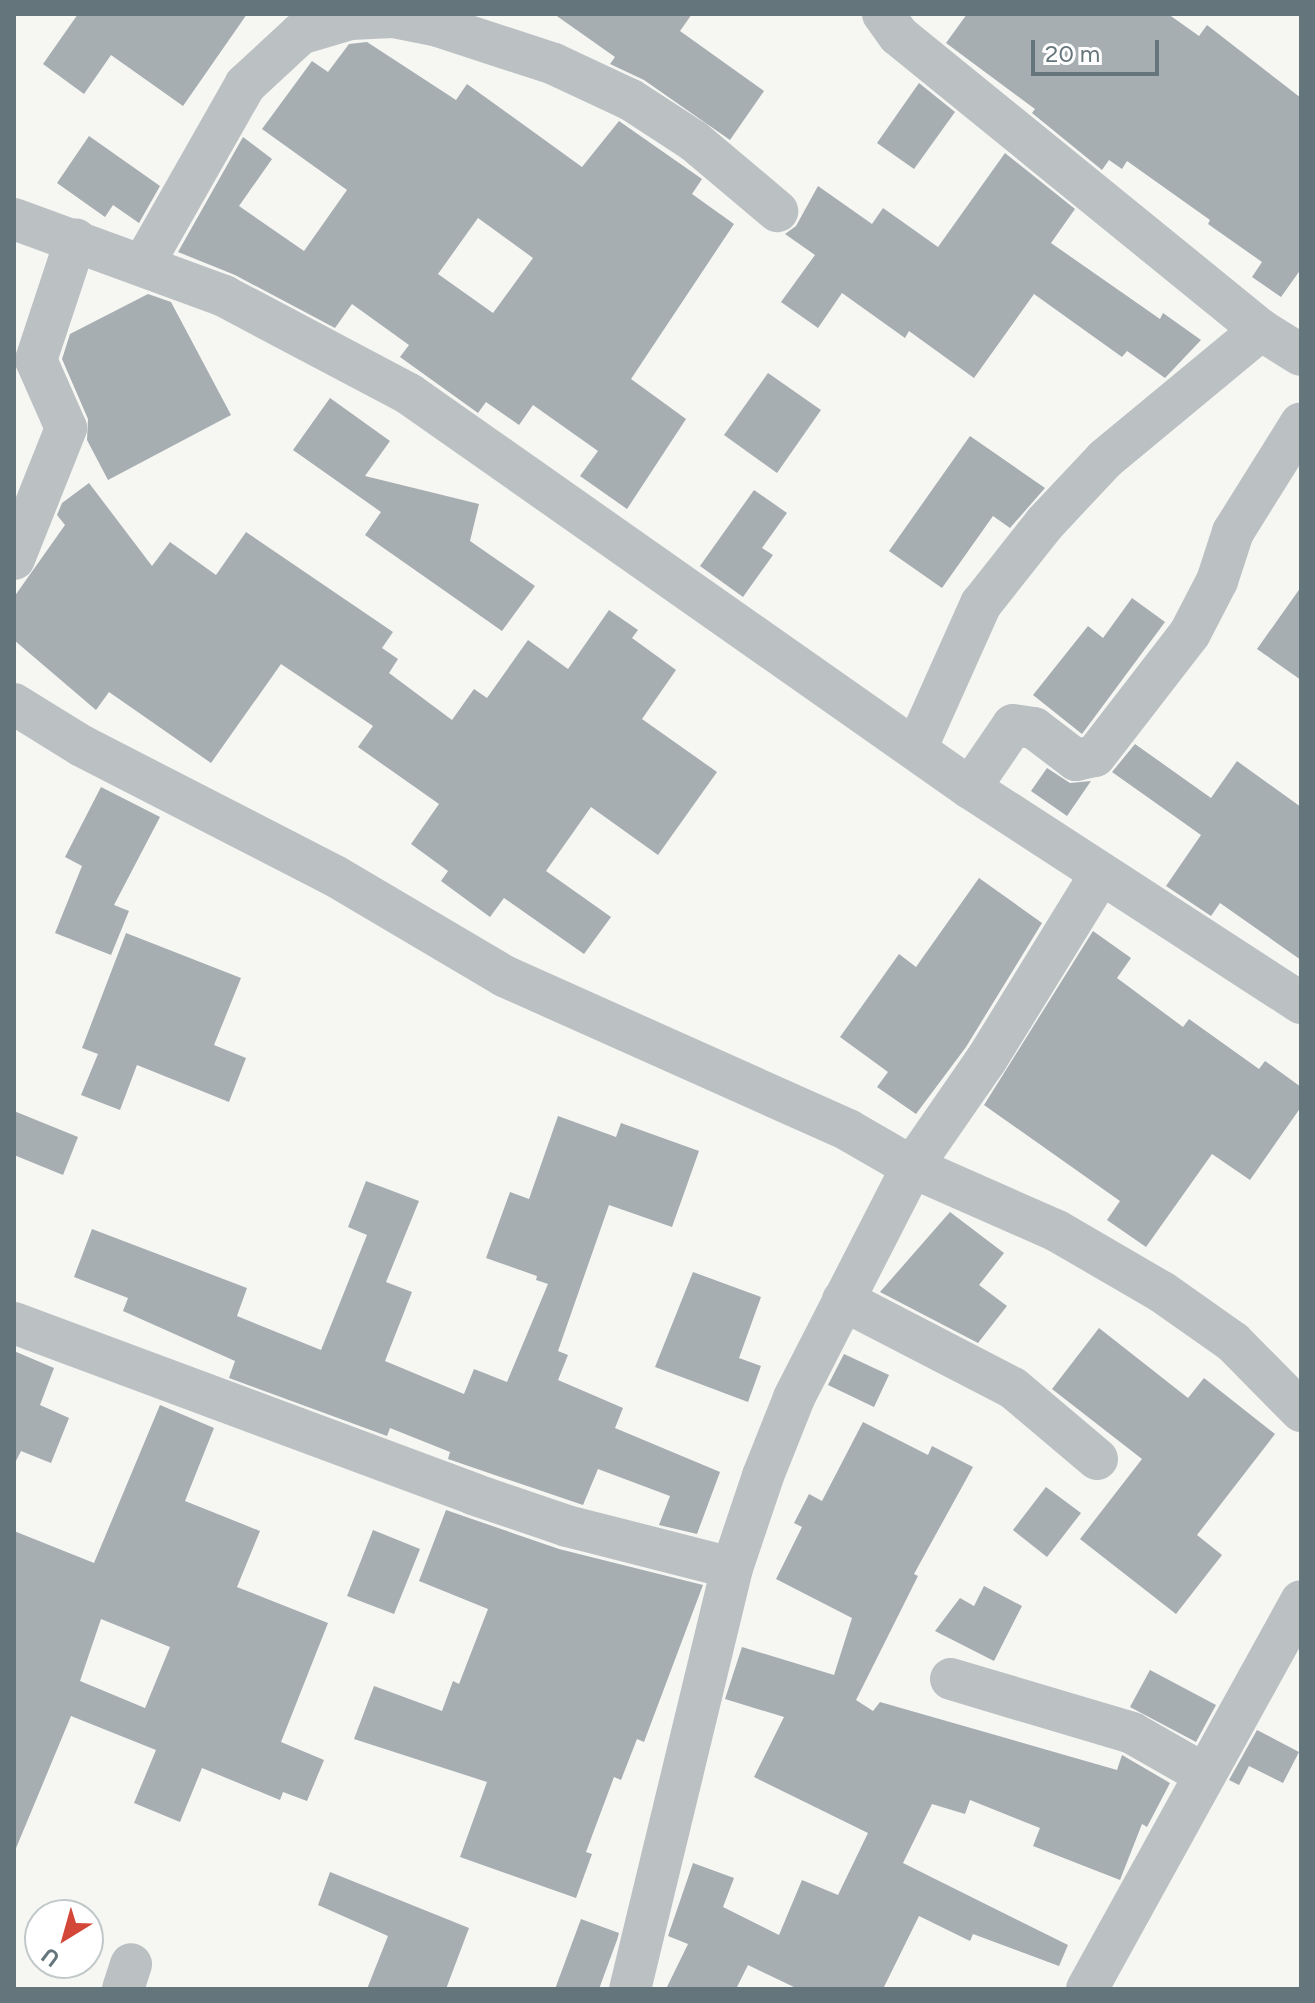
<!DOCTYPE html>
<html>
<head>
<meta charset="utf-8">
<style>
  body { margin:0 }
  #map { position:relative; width:1315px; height:2003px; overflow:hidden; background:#f6f6f3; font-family:Figtree,sans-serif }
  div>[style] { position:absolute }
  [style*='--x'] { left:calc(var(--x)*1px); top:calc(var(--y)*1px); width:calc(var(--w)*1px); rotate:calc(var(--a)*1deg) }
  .building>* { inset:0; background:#a6aeb2 }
  .street>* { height:42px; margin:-21px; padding:0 21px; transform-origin:21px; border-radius:21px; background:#bbc1c3 }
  span { translate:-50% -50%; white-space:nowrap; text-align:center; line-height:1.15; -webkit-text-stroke:8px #fff; paint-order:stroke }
  .frame { position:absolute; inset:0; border:16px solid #64757b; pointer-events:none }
  .north { position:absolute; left:24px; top:1899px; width:80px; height:80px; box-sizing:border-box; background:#fff; border:2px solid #c1c8ca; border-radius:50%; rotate:217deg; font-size:22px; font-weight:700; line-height:32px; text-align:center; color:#64757b }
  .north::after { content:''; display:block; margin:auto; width:28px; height:36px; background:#d24738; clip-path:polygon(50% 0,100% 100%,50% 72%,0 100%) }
  .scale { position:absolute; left:1031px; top:40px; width:128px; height:36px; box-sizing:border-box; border:4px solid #64757b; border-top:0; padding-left:10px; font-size:24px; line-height:28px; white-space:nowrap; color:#64757b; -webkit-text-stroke:6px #fff; paint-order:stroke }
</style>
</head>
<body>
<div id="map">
  <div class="building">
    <div style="clip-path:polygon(78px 14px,247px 14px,183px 106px,111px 55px,84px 94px,43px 64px)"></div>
    <div style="clip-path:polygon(554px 14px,692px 14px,680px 31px,764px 91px,730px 140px,644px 80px,610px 64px,615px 57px)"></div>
    <div style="clip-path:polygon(967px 14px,1168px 14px,1199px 36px,1207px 25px,1301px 98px,1301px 269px,1281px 297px,1252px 277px,1262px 262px,1208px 224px,1210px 220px,1127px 161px,1122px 169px,1109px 160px,1102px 170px,1032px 113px,1035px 109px,946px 43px)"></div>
    <div style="clip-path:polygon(evenodd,367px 42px,456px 100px,467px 84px,582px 167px,619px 121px,702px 179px,692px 194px,734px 224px,631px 379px,686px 419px,627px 509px,580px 476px,598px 451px,533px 405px,519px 425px,486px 402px,478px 413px,400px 357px,409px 345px,352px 304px,335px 328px,235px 275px,178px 252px,243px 137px,272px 159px,239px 206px,304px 251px,347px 190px,262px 129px,312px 61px,328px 72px,349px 44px,367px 42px,478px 218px,533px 258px,493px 313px,438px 274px,478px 218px)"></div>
    <div style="clip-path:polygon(919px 83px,955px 112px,914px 169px,877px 143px)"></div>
    <div style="clip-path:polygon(89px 136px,160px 186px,139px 223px,113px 205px,105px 217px,57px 183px)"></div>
    <div style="clip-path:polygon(1005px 153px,1075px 209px,1051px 243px,1160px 319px,1163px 313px,1201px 340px,1165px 378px,1127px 351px,1122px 357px,1034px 294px,974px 378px,909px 331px,905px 338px,842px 293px,818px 328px,781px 302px,815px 255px,785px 234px,796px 226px,818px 186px,872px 224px,883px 208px,938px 247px)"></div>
    <div style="clip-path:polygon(148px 294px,171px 302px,231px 415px,108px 480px,87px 440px,88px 419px,62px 359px,70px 334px)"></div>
    <div style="clip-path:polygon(768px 373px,821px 410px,777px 473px,724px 435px)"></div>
    <div style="clip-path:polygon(330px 398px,390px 441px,365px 476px,479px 504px,470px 541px,535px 586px,502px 631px,365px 535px,381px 512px,293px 450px)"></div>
    <div style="clip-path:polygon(970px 436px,1045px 488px,1010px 528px,993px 516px,942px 588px,889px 551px)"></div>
    <div style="clip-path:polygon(89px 483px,152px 566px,170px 542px,216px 575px,246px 532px,393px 632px,382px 648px,398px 659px,389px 673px,452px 720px,474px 689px,487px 698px,528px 640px,568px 669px,609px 610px,638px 630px,632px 638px,676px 670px,642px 719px,717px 772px,658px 855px,591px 807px,546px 871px,611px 917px,584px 954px,504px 898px,490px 917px,441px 881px,448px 871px,411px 844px,439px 804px,358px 747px,373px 726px,281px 664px,211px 763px,109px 692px,96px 710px,14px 640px,14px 597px,65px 525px,57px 515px,62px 503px)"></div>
    <div style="clip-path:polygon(754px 490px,787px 513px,762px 548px,773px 555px,743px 597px,700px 566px)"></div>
    <div style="clip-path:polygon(1301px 587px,1301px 680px,1257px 649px)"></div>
    <div style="clip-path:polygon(1132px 598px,1165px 622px,1082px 734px,1033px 695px,1088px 626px,1103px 638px)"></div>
    <div style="clip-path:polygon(1135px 744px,1211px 798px,1237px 761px,1301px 807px,1301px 960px,1220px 903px,1211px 916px,1166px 886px,1201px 835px,1112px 772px)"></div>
    <div style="clip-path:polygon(1047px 768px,1070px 783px,1091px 781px,1067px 816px,1031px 791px)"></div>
    <div style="clip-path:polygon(101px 787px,160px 817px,114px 905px,129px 911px,111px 955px,55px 933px,82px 866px,65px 857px)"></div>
    <div style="clip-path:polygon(979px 878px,1042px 923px,966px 1047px,916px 1114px,877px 1087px,888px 1072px,840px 1037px,899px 954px,916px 967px)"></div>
    <div style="clip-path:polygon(1093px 931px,1131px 958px,1117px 978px,1183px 1027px,1189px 1019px,1259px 1069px,1265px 1061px,1301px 1087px,1301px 1107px,1250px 1180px,1212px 1154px,1146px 1247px,1107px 1220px,1120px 1201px,984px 1105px)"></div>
    <div style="clip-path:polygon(126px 933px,241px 978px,214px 1045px,246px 1058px,229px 1102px,137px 1065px,120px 1110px,81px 1095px,98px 1054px,82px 1048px)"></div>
    <div style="clip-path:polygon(14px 1111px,78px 1137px,63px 1175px,14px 1155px)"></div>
    <div style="clip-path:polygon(558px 1116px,616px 1137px,621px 1123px,699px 1151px,672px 1227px,609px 1205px,558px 1351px,568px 1355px,558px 1380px,623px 1408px,615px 1428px,720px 1472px,697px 1534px,659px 1525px,670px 1496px,598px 1469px,583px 1505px,448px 1459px,450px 1452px,390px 1428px,387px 1436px,229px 1378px,235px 1361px,123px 1311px,128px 1298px,74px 1277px,92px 1229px,247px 1288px,237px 1316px,321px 1350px,367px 1235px,348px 1227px,366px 1181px,419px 1201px,386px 1282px,412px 1292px,385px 1361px,464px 1394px,474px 1369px,507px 1382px,548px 1284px,536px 1280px,537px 1276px,486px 1258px,510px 1192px,529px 1199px)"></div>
    <div style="clip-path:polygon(950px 1212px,1004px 1253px,979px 1285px,1007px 1306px,978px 1343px,880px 1292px)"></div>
    <div style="clip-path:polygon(693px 1272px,761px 1297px,739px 1358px,761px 1366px,748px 1402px,655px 1367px)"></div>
    <div style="clip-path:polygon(1099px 1328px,1188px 1398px,1204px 1378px,1275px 1434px,1197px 1535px,1222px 1555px,1176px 1614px,1080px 1539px,1142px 1459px,1052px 1389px)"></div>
    <div style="clip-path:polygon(14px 1351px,54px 1368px,40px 1405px,69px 1418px,51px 1463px,21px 1451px,14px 1465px)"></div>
    <div style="clip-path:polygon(844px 1354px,889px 1375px,874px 1407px,828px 1385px)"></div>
    <div style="clip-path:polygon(evenodd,160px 1405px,214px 1428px,185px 1501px,260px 1531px,237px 1587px,328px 1623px,281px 1742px,324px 1760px,307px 1801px,283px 1792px,280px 1800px,202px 1768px,180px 1822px,134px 1803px,156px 1750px,71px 1716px,14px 1853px,14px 1531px,94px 1563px,160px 1405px,101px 1619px,170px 1647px,145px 1708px,80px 1681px,101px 1619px)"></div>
    <div style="clip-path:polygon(863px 1422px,928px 1455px,932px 1446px,973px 1467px,914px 1574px,918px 1576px,856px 1700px,873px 1711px,880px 1702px,1117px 1770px,1122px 1755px,1170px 1783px,1147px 1827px,1142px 1824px,1120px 1880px,1033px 1846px,1040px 1828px,970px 1800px,965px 1814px,932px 1804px,903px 1863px,1068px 1945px,1059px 1966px,973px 1934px,970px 1941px,919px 1916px,883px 1989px,798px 1989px,748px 1965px,736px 1989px,666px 1989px,688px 1944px,668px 1936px,693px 1863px,734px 1878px,723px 1907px,779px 1935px,802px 1880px,838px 1895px,868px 1833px,754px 1777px,784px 1717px,725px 1699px,742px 1647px,834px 1675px,852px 1618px,776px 1579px,802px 1527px,794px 1523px,809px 1494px,822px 1501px)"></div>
    <div style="clip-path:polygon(1046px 1487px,1081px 1513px,1047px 1557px,1013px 1530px)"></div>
    <div style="clip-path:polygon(446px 1510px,559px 1549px,703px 1585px,644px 1742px,637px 1739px,621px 1780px,614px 1777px,586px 1852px,592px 1854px,576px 1898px,460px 1857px,487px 1782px,354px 1739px,374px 1686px,442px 1711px,453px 1681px,459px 1684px,488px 1609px,419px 1581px)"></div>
    <div style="clip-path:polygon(373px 1530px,420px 1549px,394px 1614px,347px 1596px)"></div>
    <div style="clip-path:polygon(984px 1586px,1022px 1606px,994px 1661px,935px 1631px,960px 1598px,974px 1606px)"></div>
    <div style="clip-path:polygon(1150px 1670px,1216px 1705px,1196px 1742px,1130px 1707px)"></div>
    <div style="clip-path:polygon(1257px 1730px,1299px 1752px,1283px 1783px,1249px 1766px,1239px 1785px,1229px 1780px)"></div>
    <div style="clip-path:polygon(330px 1872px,469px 1928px,446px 1989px,367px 1989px,388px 1936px,318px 1905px)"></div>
    <div style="clip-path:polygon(581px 1919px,619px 1933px,617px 1940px,599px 1989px,555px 1989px)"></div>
  </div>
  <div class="street">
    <div style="--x:883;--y:14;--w:26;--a:54"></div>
    <div style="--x:898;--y:35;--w:468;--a:39.1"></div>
    <div style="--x:1261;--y:330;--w:47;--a:32"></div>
    <div style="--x:14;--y:219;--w:224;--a:20.1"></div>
    <div style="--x:224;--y:296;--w:209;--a:27.9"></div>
    <div style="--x:409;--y:394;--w:686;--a:35.08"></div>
    <div style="--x:970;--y:788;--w:395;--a:33"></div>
    <div style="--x:144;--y:263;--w:205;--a:-60.4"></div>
    <div style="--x:245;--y:85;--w:75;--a:-42.8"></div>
    <div style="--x:300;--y:34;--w:52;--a:-16.7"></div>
    <div style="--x:350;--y:19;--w:43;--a:-2.7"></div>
    <div style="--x:393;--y:17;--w:46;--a:11.3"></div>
    <div style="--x:438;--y:26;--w:122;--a:18.1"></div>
    <div style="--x:554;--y:64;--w:85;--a:25.1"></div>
    <div style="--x:631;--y:100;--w:75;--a:33.1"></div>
    <div style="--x:694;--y:141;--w:109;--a:40.1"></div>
    <div style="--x:14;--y:559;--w:141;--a:-68.3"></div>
    <div style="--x:66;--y:428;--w:74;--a:-113.8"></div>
    <div style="--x:36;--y:360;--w:127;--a:-71.7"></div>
    <div style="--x:14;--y:704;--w:80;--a:31.7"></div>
    <div style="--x:82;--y:746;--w:284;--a:27.2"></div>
    <div style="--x:335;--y:876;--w:196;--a:30.6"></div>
    <div style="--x:504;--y:976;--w:377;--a:24.1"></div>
    <div style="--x:848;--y:1130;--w:74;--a:30"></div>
    <div style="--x:912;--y:1167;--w:259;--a:117.1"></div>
    <div style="--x:794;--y:1398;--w:84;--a:111.7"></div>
    <div style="--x:763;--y:1476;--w:97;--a:108.6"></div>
    <div style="--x:732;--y:1568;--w:433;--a:103.6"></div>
    <div style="--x:916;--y:749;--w:159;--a:-65.9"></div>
    <div style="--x:981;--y:604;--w:103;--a:-51.7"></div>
    <div style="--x:1045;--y:523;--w:88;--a:-46.8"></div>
    <div style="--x:1105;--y:459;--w:202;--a:-39.6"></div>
    <div style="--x:970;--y:788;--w:76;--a:-55.7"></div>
    <div style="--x:1013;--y:725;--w:21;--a:8"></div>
    <div style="--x:1034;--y:728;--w:53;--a:37.3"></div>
    <div style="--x:1076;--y:760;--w:19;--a:-12"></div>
    <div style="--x:1095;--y:756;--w:155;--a:-52.3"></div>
    <div style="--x:1190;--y:633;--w:59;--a:-62.6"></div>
    <div style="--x:1217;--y:581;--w:52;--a:-71.9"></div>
    <div style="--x:1233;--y:532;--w:128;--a:-58"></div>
    <div style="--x:1100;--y:875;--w:217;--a:121.6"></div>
    <div style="--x:986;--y:1060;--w:130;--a:124.7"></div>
    <div style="--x:912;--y:1167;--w:158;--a:23.8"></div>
    <div style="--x:1057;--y:1231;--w:121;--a:30.2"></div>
    <div style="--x:1162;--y:1292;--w:87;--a:35.2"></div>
    <div style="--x:1233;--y:1342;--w:97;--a:45.4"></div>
    <div style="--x:843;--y:1300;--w:191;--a:27.4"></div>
    <div style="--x:1013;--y:1388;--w:110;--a:40.2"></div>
    <div style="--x:14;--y:1323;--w:490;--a:20.4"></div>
    <div style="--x:473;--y:1494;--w:99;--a:18.8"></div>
    <div style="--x:567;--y:1526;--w:170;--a:14.3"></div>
    <div style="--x:951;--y:1679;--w:189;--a:16.6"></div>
    <div style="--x:1132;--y:1733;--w:81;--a:29.7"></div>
    <div style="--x:123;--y:1989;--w:26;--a:-72"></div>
    <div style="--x:1087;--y:1989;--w:443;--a:-61.1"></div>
  </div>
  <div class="frame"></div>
  <div class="north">U</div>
  <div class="scale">20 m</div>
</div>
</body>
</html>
